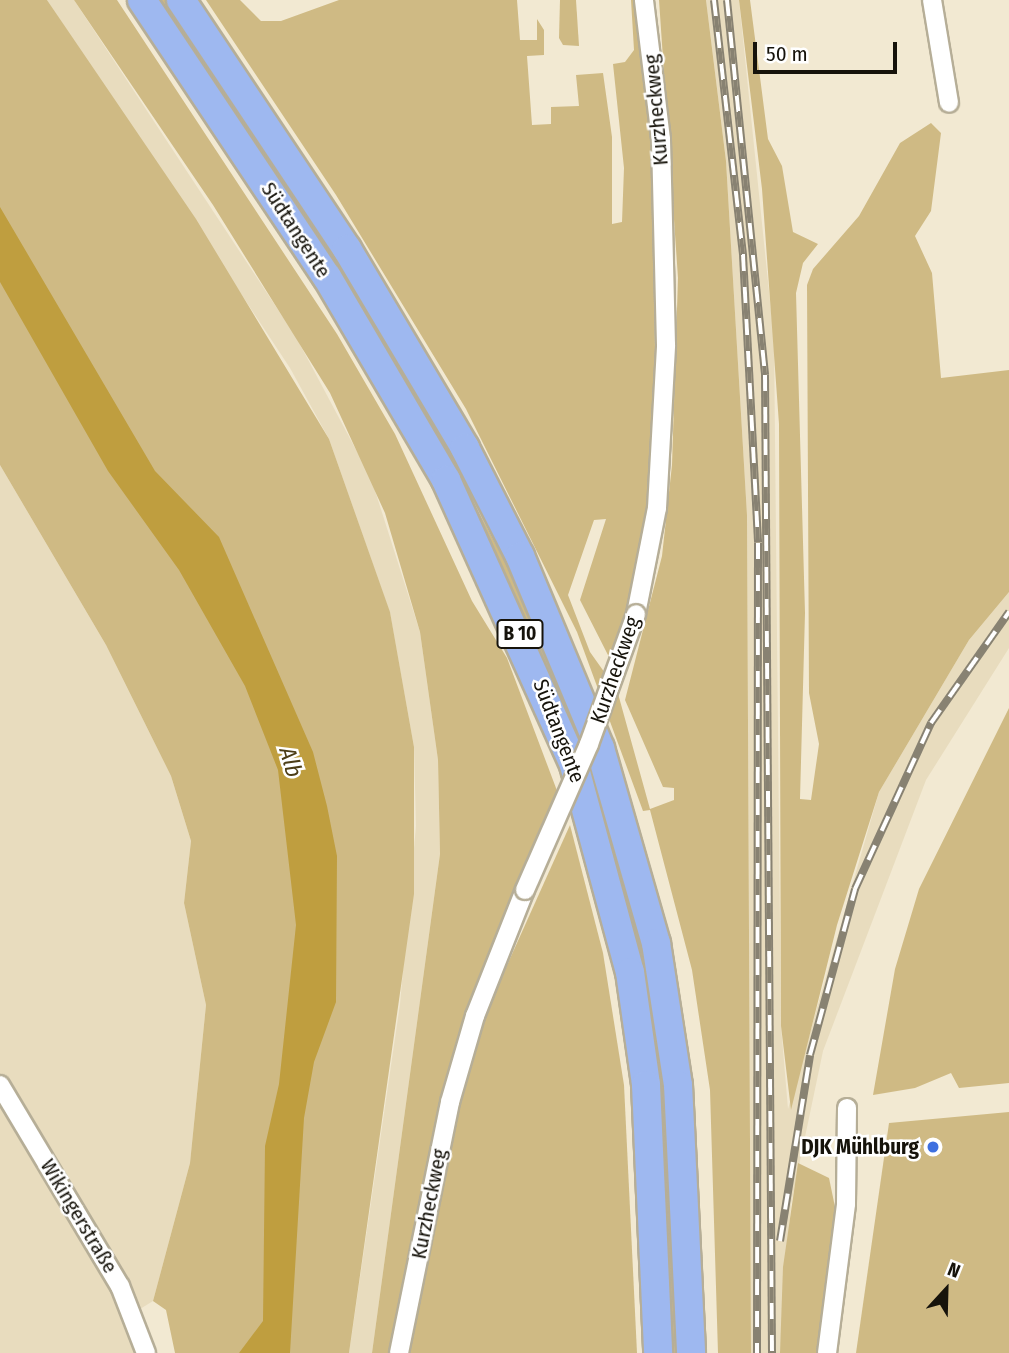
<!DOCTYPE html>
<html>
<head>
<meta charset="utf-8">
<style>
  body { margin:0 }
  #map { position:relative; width:1009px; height:1353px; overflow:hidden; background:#f2e9d2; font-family:"Fira Sans Condensed",sans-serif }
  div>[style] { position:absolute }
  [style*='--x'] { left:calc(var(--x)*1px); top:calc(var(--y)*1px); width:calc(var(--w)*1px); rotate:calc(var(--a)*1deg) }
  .built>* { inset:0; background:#e8dcbe }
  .green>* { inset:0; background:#cfba84 }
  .water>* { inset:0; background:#bf9e3f }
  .roads { filter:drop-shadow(2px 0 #b6ae97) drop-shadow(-2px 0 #b6ae97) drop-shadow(0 2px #b6ae97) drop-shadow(0 -2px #b6ae97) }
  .minor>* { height:18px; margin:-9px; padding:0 9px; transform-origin:9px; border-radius:9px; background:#fff }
  .trunk>* { height:28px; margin:-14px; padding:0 14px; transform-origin:14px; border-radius:14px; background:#9eb8f0 }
  .rail>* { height:8px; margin-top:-4px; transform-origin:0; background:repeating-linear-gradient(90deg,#fff 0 16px,#888272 0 32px); box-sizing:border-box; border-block:2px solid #888272 }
  .bridges { filter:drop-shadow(2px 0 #b6ae97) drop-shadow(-2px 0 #b6ae97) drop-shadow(0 2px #b6ae97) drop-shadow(0 -2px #b6ae97) }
  .minor-bridge>* { height:18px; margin:-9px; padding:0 9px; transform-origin:9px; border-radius:9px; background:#fff }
  .dots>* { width:19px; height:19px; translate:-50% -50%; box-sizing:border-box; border:4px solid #fff; border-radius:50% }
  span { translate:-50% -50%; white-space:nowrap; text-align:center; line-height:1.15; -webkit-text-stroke:5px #fff; paint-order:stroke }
  .shield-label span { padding:2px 5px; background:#fff; border:2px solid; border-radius:5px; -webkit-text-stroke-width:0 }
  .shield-label { font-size:19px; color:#16130b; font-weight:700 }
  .street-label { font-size:21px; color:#16130b }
  .poi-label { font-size:21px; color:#16130b; font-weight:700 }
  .right { translate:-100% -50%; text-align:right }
  .water-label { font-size:23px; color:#4c3d16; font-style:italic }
  .north { position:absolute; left:911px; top:1255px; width:70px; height:70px; -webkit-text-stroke:5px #fff; paint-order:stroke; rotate:22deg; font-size:19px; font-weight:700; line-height:28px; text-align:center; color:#16130b }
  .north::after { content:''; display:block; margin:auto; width:24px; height:32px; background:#16130b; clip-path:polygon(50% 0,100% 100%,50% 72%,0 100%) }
  .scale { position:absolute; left:753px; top:42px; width:144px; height:32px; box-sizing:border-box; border:4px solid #16130b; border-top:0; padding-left:9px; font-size:21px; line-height:24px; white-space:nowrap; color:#16130b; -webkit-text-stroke:5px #fff; paint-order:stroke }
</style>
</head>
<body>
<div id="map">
  <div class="built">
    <div style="clip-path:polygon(47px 0,74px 0,296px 337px,371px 478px,420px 632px,438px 760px,440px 854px,372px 1353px,349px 1353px,400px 1004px,416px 826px,414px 747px,390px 613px,329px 439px,290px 368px)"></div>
    <div style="clip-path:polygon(706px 0,739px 0,774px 340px,781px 1026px,788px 1109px,879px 792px,969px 640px,1009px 592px,1009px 648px,926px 780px,823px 1051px,791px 1204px,780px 1353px,751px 1353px,747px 515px,726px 161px)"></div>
    <div style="clip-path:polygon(0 465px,106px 645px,171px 776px,191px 841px,184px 903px,206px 1005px,190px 1163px,153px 1301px,132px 1314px,146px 1353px,0 1353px)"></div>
  </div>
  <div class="green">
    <div style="clip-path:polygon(0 0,47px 0,196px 219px,329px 439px,390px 612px,414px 747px,414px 894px,349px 1353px,175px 1353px,166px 1310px,153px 1301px,190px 1163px,206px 1005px,184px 903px,191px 841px,171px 776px,106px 645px,0 465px)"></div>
    <div style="clip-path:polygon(74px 0,117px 0,337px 334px,395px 434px,472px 601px,507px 658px,559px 796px,500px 923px,461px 1029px,391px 1353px,372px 1353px,440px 854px,438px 760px,420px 632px,385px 513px,330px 393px,213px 205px)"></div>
    <div style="clip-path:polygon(157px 0,166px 0,192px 38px,397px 358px,518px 586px,595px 771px,637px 919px,666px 1093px,677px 1353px,670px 1353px,661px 1129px,631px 923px,560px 697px,477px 514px,409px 391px)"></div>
    <div style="clip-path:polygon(206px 0,240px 0,261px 21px,281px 21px,339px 0,517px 0,520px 40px,537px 40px,537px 19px,544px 30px,544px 55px,527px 56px,532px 125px,551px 124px,551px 107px,579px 106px,576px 75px,603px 73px,612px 137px,612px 224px,622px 222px,624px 168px,613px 64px,625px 62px,634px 50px,631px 0,637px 0,652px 158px,656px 410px,647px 520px,629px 611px,610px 659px,580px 600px,606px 519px,594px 520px,568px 595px,590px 652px,617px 690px,650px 809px,674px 800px,674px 788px,663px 787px,625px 700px,662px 556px,672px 465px,678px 278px,659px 0,706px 0,726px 161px,747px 515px,751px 1353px,718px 1353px,710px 1090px,692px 970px,650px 810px,643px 811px,577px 632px,466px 409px,336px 195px)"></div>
    <div style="clip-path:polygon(560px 0,576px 0,579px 46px,563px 45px,559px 38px)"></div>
    <div style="clip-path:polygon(739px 0,750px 0,768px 139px,782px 166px,793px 232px,818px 244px,803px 263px,796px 293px,805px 613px,800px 799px,811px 800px,819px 744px,809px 693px,807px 285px,813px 269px,859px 216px,900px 143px,931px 123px,941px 133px,931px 211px,915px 236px,932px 273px,941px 378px,1009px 370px,1009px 592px,969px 640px,879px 792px,837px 925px,791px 1110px,781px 1026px,779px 424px,762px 189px)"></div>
    <div style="clip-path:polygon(1009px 708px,1009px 1083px,959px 1088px,951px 1073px,915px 1088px,873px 1095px,895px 969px,919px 889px)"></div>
    <div style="clip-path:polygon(570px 825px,603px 953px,624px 1085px,637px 1353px,410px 1353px,457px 1109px,482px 1021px)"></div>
    <div style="clip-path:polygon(1009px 1112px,1009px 1353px,856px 1353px,889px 1123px)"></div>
    <div style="clip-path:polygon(798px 1163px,829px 1178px,835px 1207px,818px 1353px,780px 1353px,783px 1267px)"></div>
  </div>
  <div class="water">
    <div style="clip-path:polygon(0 207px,155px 471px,219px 537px,313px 752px,327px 806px,337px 856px,336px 1002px,314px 1062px,304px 1118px,290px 1353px,239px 1353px,263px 1321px,265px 1146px,279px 1084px,296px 925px,278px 770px,245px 686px,179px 570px,108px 471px,0 282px)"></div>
  </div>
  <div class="roads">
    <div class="minor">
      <div style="--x:932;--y:0;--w:104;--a:80.6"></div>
      <div style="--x:636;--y:614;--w:108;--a:-78.8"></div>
      <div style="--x:657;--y:508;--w:163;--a:-86.8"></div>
      <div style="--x:666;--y:345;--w:206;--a:-91.4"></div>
      <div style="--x:661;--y:139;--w:140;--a:-97"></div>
      <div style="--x:0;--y:1085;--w:234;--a:59.2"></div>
      <div style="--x:120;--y:1286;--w:72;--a:68.8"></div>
      <div style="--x:399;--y:1353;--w:256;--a:-78.5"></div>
      <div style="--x:450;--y:1102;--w:90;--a:-73.8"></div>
      <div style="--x:475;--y:1016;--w:136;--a:-68.4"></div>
      <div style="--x:827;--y:1353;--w:150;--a:-82.7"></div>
      <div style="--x:846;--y:1204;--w:96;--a:-89.4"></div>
    </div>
    <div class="trunk">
      <div style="--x:142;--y:0;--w:333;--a:56.3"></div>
      <div style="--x:327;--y:277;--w:235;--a:59.6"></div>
      <div style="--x:446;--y:480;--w:312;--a:65.8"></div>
      <div style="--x:574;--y:765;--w:214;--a:74.9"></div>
      <div style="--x:630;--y:972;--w:114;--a:81.9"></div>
      <div style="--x:646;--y:1085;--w:268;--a:87.4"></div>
      <div style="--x:181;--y:0;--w:299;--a:56.3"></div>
      <div style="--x:347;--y:249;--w:231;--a:59.3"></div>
      <div style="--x:465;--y:448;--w:121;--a:63"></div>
      <div style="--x:520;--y:556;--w:208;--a:67.4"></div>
      <div style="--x:600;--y:748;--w:203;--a:74"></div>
      <div style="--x:656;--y:943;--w:144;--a:81.2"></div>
      <div style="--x:678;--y:1085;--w:268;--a:87.2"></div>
    </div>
  </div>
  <div class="rail">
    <div style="--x:714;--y:0;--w:257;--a:83.5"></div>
    <div style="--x:743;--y:255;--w:288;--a:87"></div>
    <div style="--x:758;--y:543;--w:810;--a:90.07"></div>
    <div style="--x:727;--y:0;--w:377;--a:84.2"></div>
    <div style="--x:765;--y:375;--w:978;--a:89.59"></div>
    <div style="--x:780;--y:1241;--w:188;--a:-80.8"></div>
    <div style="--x:810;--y:1055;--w:172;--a:-74.8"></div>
    <div style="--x:855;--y:889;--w:183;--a:-65.4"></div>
    <div style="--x:931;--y:723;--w:136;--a:-54.9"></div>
  </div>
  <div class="bridges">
    <div class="minor-bridge">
      <div style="--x:525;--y:890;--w:159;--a:-66.3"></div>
      <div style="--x:589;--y:744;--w:138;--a:-70.1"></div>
    </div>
  </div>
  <div class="dots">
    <div style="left:933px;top:1147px;background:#3e70e0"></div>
  </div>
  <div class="shield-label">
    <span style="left:520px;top:634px">B 10</span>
  </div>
  <div class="street-label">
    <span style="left:656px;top:110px;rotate:-95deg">Kurzheckweg</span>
    <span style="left:296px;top:230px;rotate:57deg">Südtangente</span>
    <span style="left:615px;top:670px;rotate:-71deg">Kurzheckweg</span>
    <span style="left:559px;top:731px;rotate:69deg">Südtangente</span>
    <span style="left:429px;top:1204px;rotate:-79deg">Kurzheckweg</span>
    <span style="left:79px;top:1216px;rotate:59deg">Wikingerstraße</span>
  </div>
  <div class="poi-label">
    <span class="right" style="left:919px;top:1147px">DJK Mühlburg</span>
  </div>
  <div class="water-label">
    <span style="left:291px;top:762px;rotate:74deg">Alb</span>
  </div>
  <div class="north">N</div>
  <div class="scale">50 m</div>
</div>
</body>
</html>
